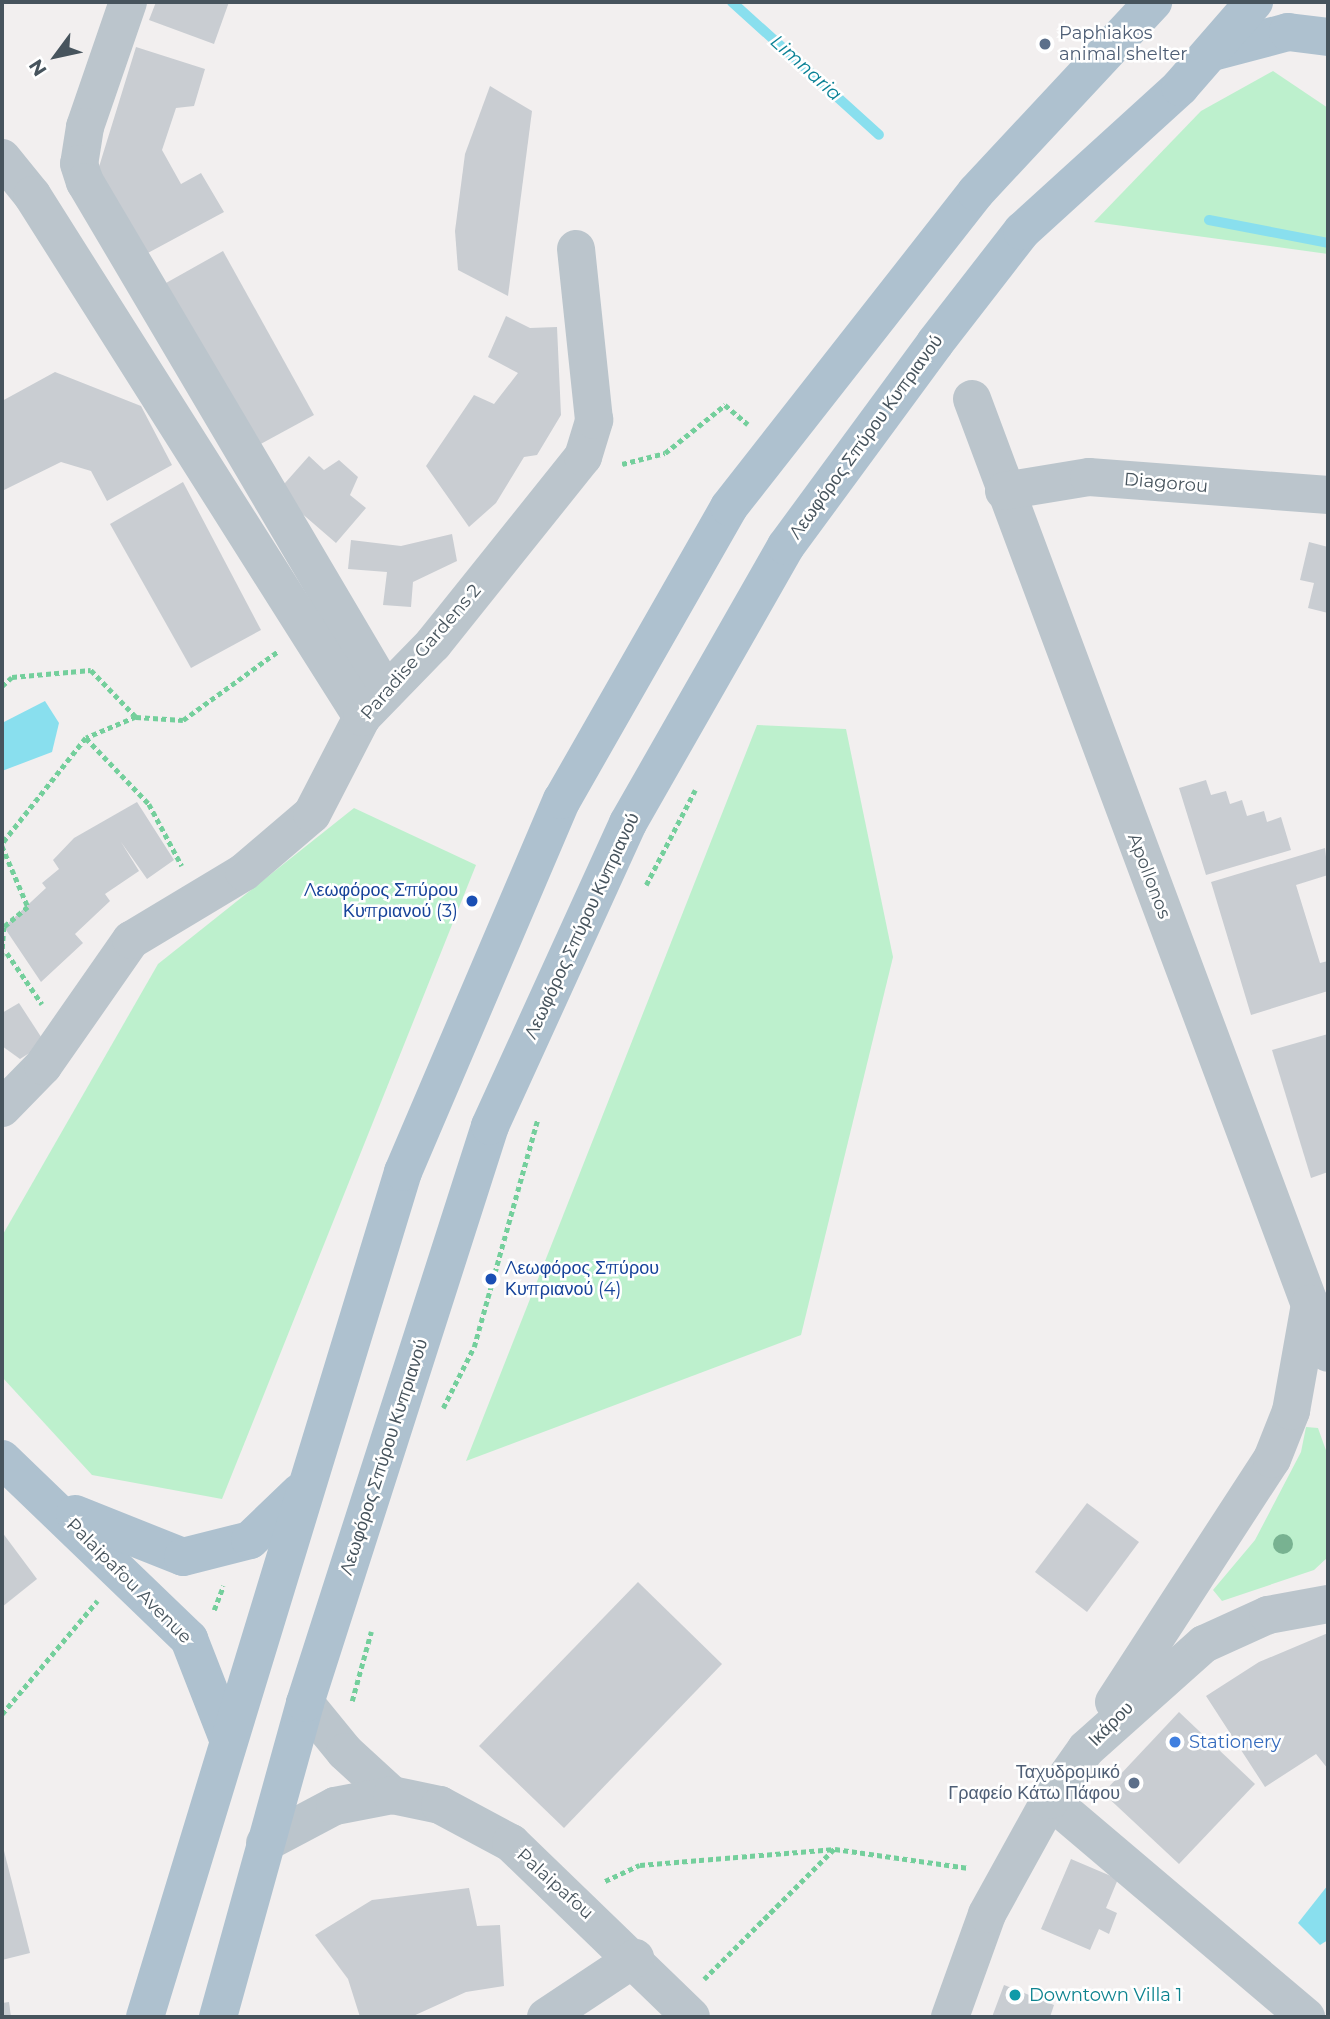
<!DOCTYPE html>
<html>
<head>
<meta charset="utf-8">
<style>
  body { margin:0 }
  #map { position:relative; width:1330px; height:2019px; overflow:hidden; background:#f2efef; font-family:Montserrat,sans-serif }
  div>[style] { position:absolute }
  [style*='--x'] { left:calc(var(--x)*1px); top:calc(var(--y)*1px); width:calc(var(--w)*1px); rotate:calc(var(--a)*1deg) }
  .green>* { inset:0; background:#bdf0cd }
  .water>* { inset:0; background:#89dfee }
  .stream>* { height:10px; margin:-5px; padding:0 5px; transform-origin:5px; border-radius:5px; background:#89dfee }
  .building>* { inset:0; background:#c9cdd2 }
  .path>* { height:4.5px; margin-top:-2.25px; transform-origin:0; background:repeating-linear-gradient(90deg,#74cf9c 0 5px,transparent 0 8.5px) }
  .minor>* { height:38px; margin:-19px; padding:0 19px; transform-origin:19px; border-radius:19px; background:#bbc5cc }
  .major>* { height:38px; margin:-19px; padding:0 19px; transform-origin:19px; border-radius:19px; background:#aec1cf }
  .trees>* { width:20px; height:20px; margin:-10px; border-radius:50%; background:#78b291 }
  .dots>* { width:19px; height:19px; translate:-50% -50%; box-sizing:border-box; border:4px solid #fff; border-radius:50% }
  span { translate:-50% -50%; white-space:nowrap; text-align:center; line-height:1.15; -webkit-text-stroke:5px #fff; paint-order:stroke }
  .service-label { font-size:18px; color:#4e5e75 }
  .left { translate:0 -50%; text-align:left }
  .right { translate:-100% -50%; text-align:right }
  .street-label { font-size:18px; color:#47545d }
  .transit-label { font-size:18px; color:#164399 }
  .shop-label { font-size:18px; color:#366cbe }
  .culture-label { font-size:18px; color:#0d838f }
  .water-label { font-size:19px; color:#0a8296; font-style:italic }
  .frame { position:absolute; inset:0; border:4px solid #47545d; pointer-events:none }
  .north { position:absolute; left:21px; top:21px; width:70px; height:70px; -webkit-text-stroke:5px #fff; paint-order:stroke; rotate:237deg; font-size:19px; font-weight:700; line-height:28px; text-align:center; color:#47545d }
  .north::after { content:''; display:block; margin:auto; width:24px; height:32px; background:#47545d; clip-path:polygon(50% 0,100% 100%,50% 72%,0 100%) }
</style>
</head>
<body>
<div id="map">
  <div class="green">
    <div style="clip-path:polygon(1273px 71px,1328px 108px,1328px 254px,1094px 222px,1201px 111px)"></div>
    <div style="clip-path:polygon(757px 725px,846px 729px,893px 957px,801px 1335px,466px 1461px)"></div>
    <div style="clip-path:polygon(354px 808px,476px 865px,222px 1499px,92px 1475px,2px 1377px,2px 1236px,158px 964px)"></div>
    <div style="clip-path:polygon(1306px 1427px,1318px 1428px,1328px 1456px,1328px 1557px,1314px 1570px,1222px 1601px,1213px 1590px,1255px 1540px,1301px 1452px)"></div>
  </div>
  <div class="water">
    <div style="clip-path:polygon(45px 701px,59px 723px,52px 752px,2px 771px,2px 723px)"></div>
    <div style="clip-path:polygon(1328px 1885px,1328px 1940px,1320px 1945px,1298px 1923px)"></div>
  </div>
  <div class="stream">
    <div style="--x:732;--y:2;--w:198;--a:42.1"></div>
    <div style="--x:1209;--y:220;--w:121;--a:10.9"></div>
  </div>
  <div class="building">
    <div style="clip-path:polygon(156px 2px,229px 2px,214px 44px,149px 20px)"></div>
    <div style="clip-path:polygon(136px 47px,205px 69px,194px 106px,176px 108px,162px 150px,181px 184px,201px 173px,224px 212px,146px 254px,98px 170px)"></div>
    <div style="clip-path:polygon(490px 86px,532px 111px,508px 296px,458px 270px,455px 231px,465px 154px)"></div>
    <div style="clip-path:polygon(223px 251px,314px 415px,257px 446px,166px 283px)"></div>
    <div style="clip-path:polygon(506px 316px,530px 328px,557px 327px,561px 415px,537px 455px,524px 457px,496px 503px,469px 527px,426px 466px,474px 395px,494px 404px,518px 373px,488px 357px)"></div>
    <div style="clip-path:polygon(55px 372px,141px 406px,172px 465px,107px 501px,91px 471px,61px 462px,2px 491px,2px 401px)"></div>
    <div style="clip-path:polygon(309px 456px,324px 470px,339px 460px,358px 477px,350px 495px,366px 508px,336px 543px,277px 492px)"></div>
    <div style="clip-path:polygon(183px 482px,261px 630px,191px 668px,110px 524px)"></div>
    <div style="clip-path:polygon(452px 534px,457px 561px,413px 582px,411px 607px,383px 605px,387px 572px,348px 569px,351px 540px,401px 546px)"></div>
    <div style="clip-path:polygon(1309px 542px,1328px 547px,1328px 613px,1308px 608px,1314px 583px,1300px 580px)"></div>
    <div style="clip-path:polygon(1206px 780px,1211px 795px,1226px 791px,1230px 804px,1242px 800px,1247px 816px,1264px 811px,1267px 822px,1281px 817px,1291px 850px,1206px 875px,1179px 788px)"></div>
    <div style="clip-path:polygon(137px 802px,174px 860px,147px 879px,121px 842px,139px 871px,105px 894px,110px 901px,75px 934px,83px 943px,41px 982px,4px 927px,46px 888px,42px 883px,59px 869px,53px 860px,74px 838px)"></div>
    <div style="clip-path:polygon(1325px 848px,1328px 875px,1296px 885px,1320px 963px,1328px 961px,1328px 991px,1251px 1015px,1211px 882px)"></div>
    <div style="clip-path:polygon(19px 1003px,45px 1043px,20px 1059px,2px 1046px,2px 1013px)"></div>
    <div style="clip-path:polygon(1328px 1034px,1328px 1172px,1311px 1178px,1272px 1050px)"></div>
    <div style="clip-path:polygon(1087px 1503px,1139px 1542px,1087px 1612px,1035px 1572px)"></div>
    <div style="clip-path:polygon(2px 1532px,37px 1579px,2px 1607px)"></div>
    <div style="clip-path:polygon(638px 1582px,722px 1664px,564px 1828px,479px 1746px)"></div>
    <div style="clip-path:polygon(1328px 1633px,1328px 1769px,1316px 1754px,1265px 1787px,1206px 1696px,1259px 1662px)"></div>
    <div style="clip-path:polygon(1179px 1712px,1255px 1784px,1179px 1864px,1103px 1793px)"></div>
    <div style="clip-path:polygon(2px 1843px,30px 1953px,2px 1960px)"></div>
    <div style="clip-path:polygon(1071px 1859px,1118px 1879px,1106px 1908px,1117px 1913px,1109px 1934px,1099px 1929px,1090px 1950px,1041px 1929px)"></div>
    <div style="clip-path:polygon(469px 1888px,477px 1926px,500px 1925px,504px 1986px,466px 1992px,411px 2017px,360px 2017px,348px 1979px,315px 1935px,372px 1900px)"></div>
    <div style="clip-path:polygon(1004px 1985px,1054px 2005px,1050px 2017px,992px 2017px)"></div>
    <div style="clip-path:polygon(9px 2002px,11px 2017px,2px 2017px,2px 2003px)"></div>
  </div>
  <div class="path">
    <div style="--x:622;--y:464;--w:44;--a:-14.3"></div>
    <div style="--x:665;--y:453;--w:77;--a:-38.7"></div>
    <div style="--x:725;--y:405;--w:30;--a:40"></div>
    <div style="--x:2;--y:686;--w:13;--a:-42"></div>
    <div style="--x:12;--y:677;--w:79;--a:-5.1"></div>
    <div style="--x:91;--y:670;--w:65;--a:46.2"></div>
    <div style="--x:136;--y:717;--w:54;--a:157.2"></div>
    <div style="--x:86;--y:738;--w:135;--a:128.4"></div>
    <div style="--x:136;--y:717;--w:47;--a:3.7"></div>
    <div style="--x:183;--y:720;--w:116;--a:-35.9"></div>
    <div style="--x:86;--y:738;--w:91;--a:46.3"></div>
    <div style="--x:149;--y:804;--w:70;--a:62"></div>
    <div style="--x:2;--y:846;--w:66;--a:66.9"></div>
    <div style="--x:28;--y:907;--w:31;--a:140"></div>
    <div style="--x:4;--y:927;--w:30;--a:94"></div>
    <div style="--x:646;--y:885;--w:107;--a:-62.7"></div>
    <div style="--x:7;--y:953;--w:62;--a:55.5"></div>
    <div style="--x:443;--y:1408;--w:68;--a:-63.1"></div>
    <div style="--x:474;--y:1347;--w:235;--a:-74.4"></div>
    <div style="--x:214;--y:1610;--w:26;--a:-69"></div>
    <div style="--x:352;--y:1701;--w:72;--a:-74.6"></div>
    <div style="--x:2;--y:1714;--w:148;--a:-49.9"></div>
    <div style="--x:605;--y:1881;--w:38;--a:-25"></div>
    <div style="--x:640;--y:1865;--w:196;--a:-4.7"></div>
    <div style="--x:835;--y:1849;--w:135;--a:8.1"></div>
    <div style="--x:704;--y:1979;--w:184;--a:-45"></div>
  </div>
  <div class="minor">
    <div style="--x:128;--y:2;--w:132;--a:109"></div>
    <div style="--x:85;--y:127;--w:37;--a:99"></div>
    <div style="--x:79;--y:164;--w:19;--a:72"></div>
    <div style="--x:85;--y:182;--w:592;--a:59.45"></div>
    <div style="--x:2;--y:158;--w:48;--a:51"></div>
    <div style="--x:32;--y:195;--w:618;--a:57.7"></div>
    <div style="--x:972;--y:399;--w:1018;--a:69.54"></div>
    <div style="--x:1004;--y:491;--w:86;--a:-9.4"></div>
    <div style="--x:1089;--y:477;--w:240;--a:4.3"></div>
    <div style="--x:2;--y:1108;--w:59;--a:-45.7"></div>
    <div style="--x:43;--y:1066;--w:154;--a:-55.1"></div>
    <div style="--x:131;--y:940;--w:132;--a:-31"></div>
    <div style="--x:244;--y:872;--w:89;--a:-40.5"></div>
    <div style="--x:312;--y:814;--w:109;--a:-62.7"></div>
    <div style="--x:362;--y:717;--w:102;--a:-45.8"></div>
    <div style="--x:433;--y:644;--w:240;--a:-51.3"></div>
    <div style="--x:583;--y:457;--w:39;--a:-73"></div>
    <div style="--x:594;--y:420;--w:172;--a:-96"></div>
    <div style="--x:1114;--y:1702;--w:290;--a:-57"></div>
    <div style="--x:1272;--y:1459;--w:52;--a:-68.4"></div>
    <div style="--x:1291;--y:1411;--w:109;--a:-79.9"></div>
    <div style="--x:305;--y:1703;--w:63;--a:50.8"></div>
    <div style="--x:345;--y:1752;--w:64;--a:42.5"></div>
    <div style="--x:1050;--y:1800;--w:336;--a:40.3"></div>
    <div style="--x:265;--y:1843;--w:79;--a:-27.9"></div>
    <div style="--x:335;--y:1806;--w:58;--a:-10.9"></div>
    <div style="--x:392;--y:1795;--w:49;--a:11.8"></div>
    <div style="--x:440;--y:1805;--w:81;--a:28.2"></div>
    <div style="--x:511;--y:1843;--w:250;--a:44"></div>
    <div style="--x:546;--y:2017;--w:107;--a:-33.5"></div>
    <div style="--x:950;--y:2017;--w:109;--a:-70.2"></div>
    <div style="--x:987;--y:1914;--w:130;--a:-61.1"></div>
    <div style="--x:1050;--y:1800;--w:62;--a:-54.8"></div>
    <div style="--x:1086;--y:1749;--w:158;--a:-41.7"></div>
    <div style="--x:1204;--y:1644;--w:70;--a:-24.4"></div>
    <div style="--x:1268;--y:1615;--w:61;--a:-10.4"></div>
  </div>
  <div class="major">
    <div style="--x:1212;--y:52;--w:79;--a:-14.7"></div>
    <div style="--x:1288;--y:32;--w:40;--a:7.1"></div>
    <div style="--x:2;--y:1459;--w:260;--a:43.9"></div>
    <div style="--x:189;--y:1639;--w:107;--a:68.7"></div>
    <div style="--x:75;--y:1514;--w:116;--a:21.7"></div>
    <div style="--x:183;--y:1557;--w:69;--a:-14.2"></div>
    <div style="--x:250;--y:1540;--w:69;--a:-43.8"></div>
    <div style="--x:145;--y:2017;--w:884;--a:-73.02"></div>
    <div style="--x:403;--y:1172;--w:405;--a:-66.9"></div>
    <div style="--x:562;--y:800;--w:337;--a:-60.3"></div>
    <div style="--x:729;--y:507;--w:400;--a:-51.9"></div>
    <div style="--x:976;--y:192;--w:260;--a:-47"></div>
    <div style="--x:218;--y:2017;--w:326;--a:-74.5"></div>
    <div style="--x:305;--y:1703;--w:606;--a:-72.22"></div>
    <div style="--x:490;--y:1126;--w:333;--a:-65.5"></div>
    <div style="--x:628;--y:823;--w:319;--a:-60.3"></div>
    <div style="--x:786;--y:546;--w:252;--a:-53.7"></div>
    <div style="--x:935;--y:343;--w:142;--a:-52.2"></div>
    <div style="--x:1022;--y:231;--w:214;--a:-42.3"></div>
    <div style="--x:1180;--y:87;--w:113;--a:-49"></div>
  </div>
  <div class="trees">
    <div style="left:1283px;top:1544px"></div>
  </div>
  <div class="dots">
    <div style="left:1045px;top:44px;background:#5c6f8a"></div>
    <div style="left:472px;top:901px;background:#1a4fb4"></div>
    <div style="left:491px;top:1279px;background:#1a4fb4"></div>
    <div style="left:1175px;top:1742px;background:#3f7fe0"></div>
    <div style="left:1134px;top:1783px;background:#5c6f8a"></div>
    <div style="left:1015px;top:1995px;background:#0f9aa8"></div>
  </div>
  <div class="service-label">
    <span class="left" style="left:1059px;top:44px">Paphiakos<br>animal shelter</span>
    <span class="right" style="left:1120px;top:1783px">Ταχυδρομικό<br>Γραφείο Κάτω Πάφου</span>
  </div>
  <div class="street-label">
    <span style="left:866px;top:437px;rotate:-54deg">Λεωφόρος Σπύρου Κυπριανού</span>
    <span style="left:1166px;top:483px;rotate:5deg">Diagorou</span>
    <span style="left:421px;top:652px;rotate:-49deg">Paradise Gardens 2</span>
    <span style="left:1149px;top:876px;rotate:69deg">Apollonos</span>
    <span style="left:582px;top:926px;rotate:-65deg">Λεωφόρος Σπύρου Κυπριανού</span>
    <span style="left:384px;top:1457px;rotate:-72deg">Λεωφόρος Σπύρου Κυπριανού</span>
    <span style="left:129px;top:1581px;rotate:45deg">Palaipafou Avenue</span>
    <span style="left:1111px;top:1724px;rotate:-45deg">Ικάρου</span>
    <span style="left:555px;top:1884px;rotate:42deg">Palaipafou</span>
  </div>
  <div class="transit-label">
    <span class="right" style="left:458px;top:901px">Λεωφόρος Σπύρου<br>Κυπριανού (3)</span>
    <span class="left" style="left:505px;top:1279px">Λεωφόρος Σπύρου<br>Κυπριανού (4)</span>
  </div>
  <div class="shop-label">
    <span class="left" style="left:1189px;top:1742px">Stationery</span>
  </div>
  <div class="culture-label">
    <span class="left" style="left:1029px;top:1995px">Downtown Villa 1</span>
  </div>
  <div class="water-label">
    <span style="left:806px;top:68px;rotate:42deg">Limnaria</span>
  </div>
  <div class="frame"></div>
  <div class="north">N</div>
</div>
</body>
</html>
